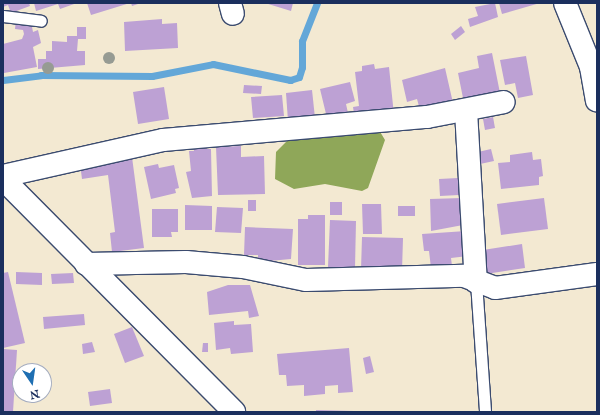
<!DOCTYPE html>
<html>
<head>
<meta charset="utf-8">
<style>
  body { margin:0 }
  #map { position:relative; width:600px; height:415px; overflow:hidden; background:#f3e9d2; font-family:"IM FELL English",serif }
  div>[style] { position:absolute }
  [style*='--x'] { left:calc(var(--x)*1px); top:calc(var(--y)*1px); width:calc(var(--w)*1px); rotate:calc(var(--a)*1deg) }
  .forest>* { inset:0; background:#8fa759 }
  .stream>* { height:7px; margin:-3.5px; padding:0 3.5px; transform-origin:3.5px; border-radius:3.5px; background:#63a7d8 }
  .building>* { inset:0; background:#bda1d4 }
  .roads { filter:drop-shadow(1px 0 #3b4b6f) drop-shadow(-1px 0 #3b4b6f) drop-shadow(0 1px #3b4b6f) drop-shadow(0 -1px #3b4b6f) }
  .lane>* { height:11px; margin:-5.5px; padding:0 5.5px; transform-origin:5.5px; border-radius:5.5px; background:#fff }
  .street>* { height:22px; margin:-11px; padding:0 11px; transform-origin:11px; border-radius:11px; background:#fff }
  .trees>* { width:12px; height:12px; margin:-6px; border-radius:50%; background:#969b93 }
  span { translate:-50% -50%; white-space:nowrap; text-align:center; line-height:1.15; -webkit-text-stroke:4px #fff; paint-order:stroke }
  .frame { position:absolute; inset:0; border:4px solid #1b2f5e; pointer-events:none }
  .north { position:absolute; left:12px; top:363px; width:40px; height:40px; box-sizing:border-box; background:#fff; border:1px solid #a4acbf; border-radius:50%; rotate:167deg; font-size:11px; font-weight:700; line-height:16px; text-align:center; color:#1b2f5e }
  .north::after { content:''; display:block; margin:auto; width:14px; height:18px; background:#1f6fb2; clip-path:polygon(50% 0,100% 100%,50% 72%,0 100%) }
</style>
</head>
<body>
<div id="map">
  <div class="forest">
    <div style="clip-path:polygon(379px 130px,385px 140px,368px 188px,362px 191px,325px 184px,294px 189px,275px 179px,276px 152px,292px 136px,312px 138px,322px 133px)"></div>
  </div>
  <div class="stream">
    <div style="--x:3;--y:80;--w:38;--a:-7"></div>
    <div style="--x:41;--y:75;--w:111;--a:0.5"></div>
    <div style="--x:152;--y:76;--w:62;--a:-11.1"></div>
    <div style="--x:213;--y:64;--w:79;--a:11.7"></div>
    <div style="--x:290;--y:80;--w:9;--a:-18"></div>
    <div style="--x:299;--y:77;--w:10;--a:-73"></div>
    <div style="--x:302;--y:67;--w:26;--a:-90"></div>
    <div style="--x:302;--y:41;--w:41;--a:-68.5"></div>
  </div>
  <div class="building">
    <div style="clip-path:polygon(3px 3px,29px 3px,30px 6px,11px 13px,8px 5px,3px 7px)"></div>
    <div style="clip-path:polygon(34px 3px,77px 3px,60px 9px,58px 4px,36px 11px)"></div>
    <div style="clip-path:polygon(87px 3px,130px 3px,91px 15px)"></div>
    <div style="clip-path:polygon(131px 3px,141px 3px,132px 6px)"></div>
    <div style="clip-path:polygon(265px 3px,293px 3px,291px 11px)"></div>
    <div style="clip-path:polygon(495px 3px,498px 17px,470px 27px,468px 19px,478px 16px,475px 7px)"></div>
    <div style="clip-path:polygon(499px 3px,540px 3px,502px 14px)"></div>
    <div style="clip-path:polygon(162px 19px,162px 24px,177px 23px,178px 48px,125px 51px,124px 22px)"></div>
    <div style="clip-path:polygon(16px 20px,31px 22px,33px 32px,38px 30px,41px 43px,33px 47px,37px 67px,4px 73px,3px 44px,22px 39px,24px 34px,23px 30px,15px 29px)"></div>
    <div style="clip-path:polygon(461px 26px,465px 32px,455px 40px,451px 34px)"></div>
    <div style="clip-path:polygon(77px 27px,86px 27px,86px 39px,78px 39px,77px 51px,85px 51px,85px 65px,38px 69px,38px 59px,46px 59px,46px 51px,52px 51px,52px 41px,67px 42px,67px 36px,77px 36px)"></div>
    <div style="clip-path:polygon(492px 53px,500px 93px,479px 101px,478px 95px,463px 98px,458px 73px,479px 68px,477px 56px)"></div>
    <div style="clip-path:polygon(526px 56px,533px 95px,518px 98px,515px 83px,505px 85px,500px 60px)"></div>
    <div style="clip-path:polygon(374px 64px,375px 69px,389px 67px,394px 115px,355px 120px,353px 107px,359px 106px,355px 72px,362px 71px,362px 66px)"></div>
    <div style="clip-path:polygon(445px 68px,453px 103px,420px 110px,417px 99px,407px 102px,402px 80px)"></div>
    <div style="clip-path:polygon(350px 82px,355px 101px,346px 104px,348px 113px,327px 118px,320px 89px)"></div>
    <div style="clip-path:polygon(244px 85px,262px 86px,261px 94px,243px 93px)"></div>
    <div style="clip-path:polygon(164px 87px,169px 119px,138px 124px,133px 92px)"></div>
    <div style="clip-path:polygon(312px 90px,315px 118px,288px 121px,286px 93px)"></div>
    <div style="clip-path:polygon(282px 95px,284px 116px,253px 118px,251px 97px)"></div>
    <div style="clip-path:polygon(493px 117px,495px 128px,485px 130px,483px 119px)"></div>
    <div style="clip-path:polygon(206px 143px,207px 149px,211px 149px,212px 196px,192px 198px,186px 172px,191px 171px,189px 151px,194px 151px,193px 145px)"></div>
    <div style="clip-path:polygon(241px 146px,241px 157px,264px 156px,265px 194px,218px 195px,216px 147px)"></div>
    <div style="clip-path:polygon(491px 149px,494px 161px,480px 164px,478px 152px)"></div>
    <div style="clip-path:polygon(532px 152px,533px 160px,541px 159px,543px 176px,539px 177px,539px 185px,501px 189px,498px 163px,510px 162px,510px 155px)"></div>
    <div style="clip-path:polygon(132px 157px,144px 248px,112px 252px,110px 233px,115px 232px,108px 175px,82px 179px,80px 164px)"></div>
    <div style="clip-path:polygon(158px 164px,159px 168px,174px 165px,179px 188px,175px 189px,176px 193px,151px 199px,144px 167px)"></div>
    <div style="clip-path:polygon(458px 178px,459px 195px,440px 196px,439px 179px)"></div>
    <div style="clip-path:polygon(462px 198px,463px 225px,431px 231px,430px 199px)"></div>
    <div style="clip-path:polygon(544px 198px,548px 229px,501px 235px,497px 204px)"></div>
    <div style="clip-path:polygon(248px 200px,256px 200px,256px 211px,248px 211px)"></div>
    <div style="clip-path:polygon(330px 202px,342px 202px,342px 215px,330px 215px)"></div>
    <div style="clip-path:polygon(362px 204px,381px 204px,382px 234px,363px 234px)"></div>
    <div style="clip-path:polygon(185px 205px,212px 206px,212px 230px,185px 230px)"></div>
    <div style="clip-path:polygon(398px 206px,415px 206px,415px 216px,398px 216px)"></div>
    <div style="clip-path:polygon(217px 207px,243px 208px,241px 233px,215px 232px)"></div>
    <div style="clip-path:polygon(152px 209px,178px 209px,178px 232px,171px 232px,172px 237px,152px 237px)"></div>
    <div style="clip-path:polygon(308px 215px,325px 215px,325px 265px,298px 265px,298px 219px,308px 219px)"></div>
    <div style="clip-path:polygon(330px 220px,356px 221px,355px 268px,328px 267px)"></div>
    <div style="clip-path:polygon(245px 227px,293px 229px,291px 259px,258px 262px,258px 255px,244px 255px)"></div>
    <div style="clip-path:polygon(466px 231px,468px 256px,451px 258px,452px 266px,431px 268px,429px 251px,424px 251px,422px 234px)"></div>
    <div style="clip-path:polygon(362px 237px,403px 238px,402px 271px,361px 270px)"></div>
    <div style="clip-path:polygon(522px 244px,525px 268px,486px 274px,483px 250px)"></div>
    <div style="clip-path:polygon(8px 272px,25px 343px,3px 348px,3px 273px)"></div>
    <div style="clip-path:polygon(16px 272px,42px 273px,42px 285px,16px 284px)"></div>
    <div style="clip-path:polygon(73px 273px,74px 283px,52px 284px,51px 274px)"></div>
    <div style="clip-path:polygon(228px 285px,250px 285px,259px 316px,249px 318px,248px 311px,209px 315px,207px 292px)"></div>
    <div style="clip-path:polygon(84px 314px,85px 325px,44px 329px,43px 317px)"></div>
    <div style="clip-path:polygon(234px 321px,234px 325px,251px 324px,253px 352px,231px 354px,230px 348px,216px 350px,214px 323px)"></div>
    <div style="clip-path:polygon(132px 327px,144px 356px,125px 363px,114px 334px)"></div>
    <div style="clip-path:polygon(92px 342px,95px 352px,83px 354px,82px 344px)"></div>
    <div style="clip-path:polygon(203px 343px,208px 343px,208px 352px,202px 352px)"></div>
    <div style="clip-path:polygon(349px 348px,353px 392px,338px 393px,338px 385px,325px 386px,325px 394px,304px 396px,304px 385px,287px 386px,286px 375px,279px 375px,277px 354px)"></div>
    <div style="clip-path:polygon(3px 349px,17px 350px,13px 412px,3px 412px)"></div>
    <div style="clip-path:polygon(370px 356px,374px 372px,366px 374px,363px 358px)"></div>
    <div style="clip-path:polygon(110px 389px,112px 403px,90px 406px,88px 392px)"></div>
    <div style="clip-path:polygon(316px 410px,354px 411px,354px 412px,316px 412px)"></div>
  </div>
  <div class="roads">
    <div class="lane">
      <div style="--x:3;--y:16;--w:38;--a:7"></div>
      <div style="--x:476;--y:282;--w:130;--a:86"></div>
    </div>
    <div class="street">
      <div style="--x:230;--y:3;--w:11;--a:75"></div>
      <div style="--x:565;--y:3;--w:69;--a:67.9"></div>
      <div style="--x:591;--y:67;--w:34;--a:80"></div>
      <div style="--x:466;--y:111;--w:171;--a:86.7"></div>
      <div style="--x:3;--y:176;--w:164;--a:-12.7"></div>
      <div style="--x:163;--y:140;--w:265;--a:-5"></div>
      <div style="--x:427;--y:117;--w:78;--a:-11"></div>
      <div style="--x:3;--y:179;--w:328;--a:45.2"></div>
      <div style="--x:86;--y:264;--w:100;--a:-1.1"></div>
      <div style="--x:186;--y:262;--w:57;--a:5"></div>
      <div style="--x:243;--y:267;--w:64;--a:11.7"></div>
      <div style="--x:306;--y:280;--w:158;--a:-1.5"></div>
      <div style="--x:464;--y:276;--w:33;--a:21"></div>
      <div style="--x:495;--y:288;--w:103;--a:-7.8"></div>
    </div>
  </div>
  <div class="trees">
    <div style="left:109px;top:58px"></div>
    <div style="left:48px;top:68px"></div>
  </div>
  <div class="frame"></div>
  <div class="north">N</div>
</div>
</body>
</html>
